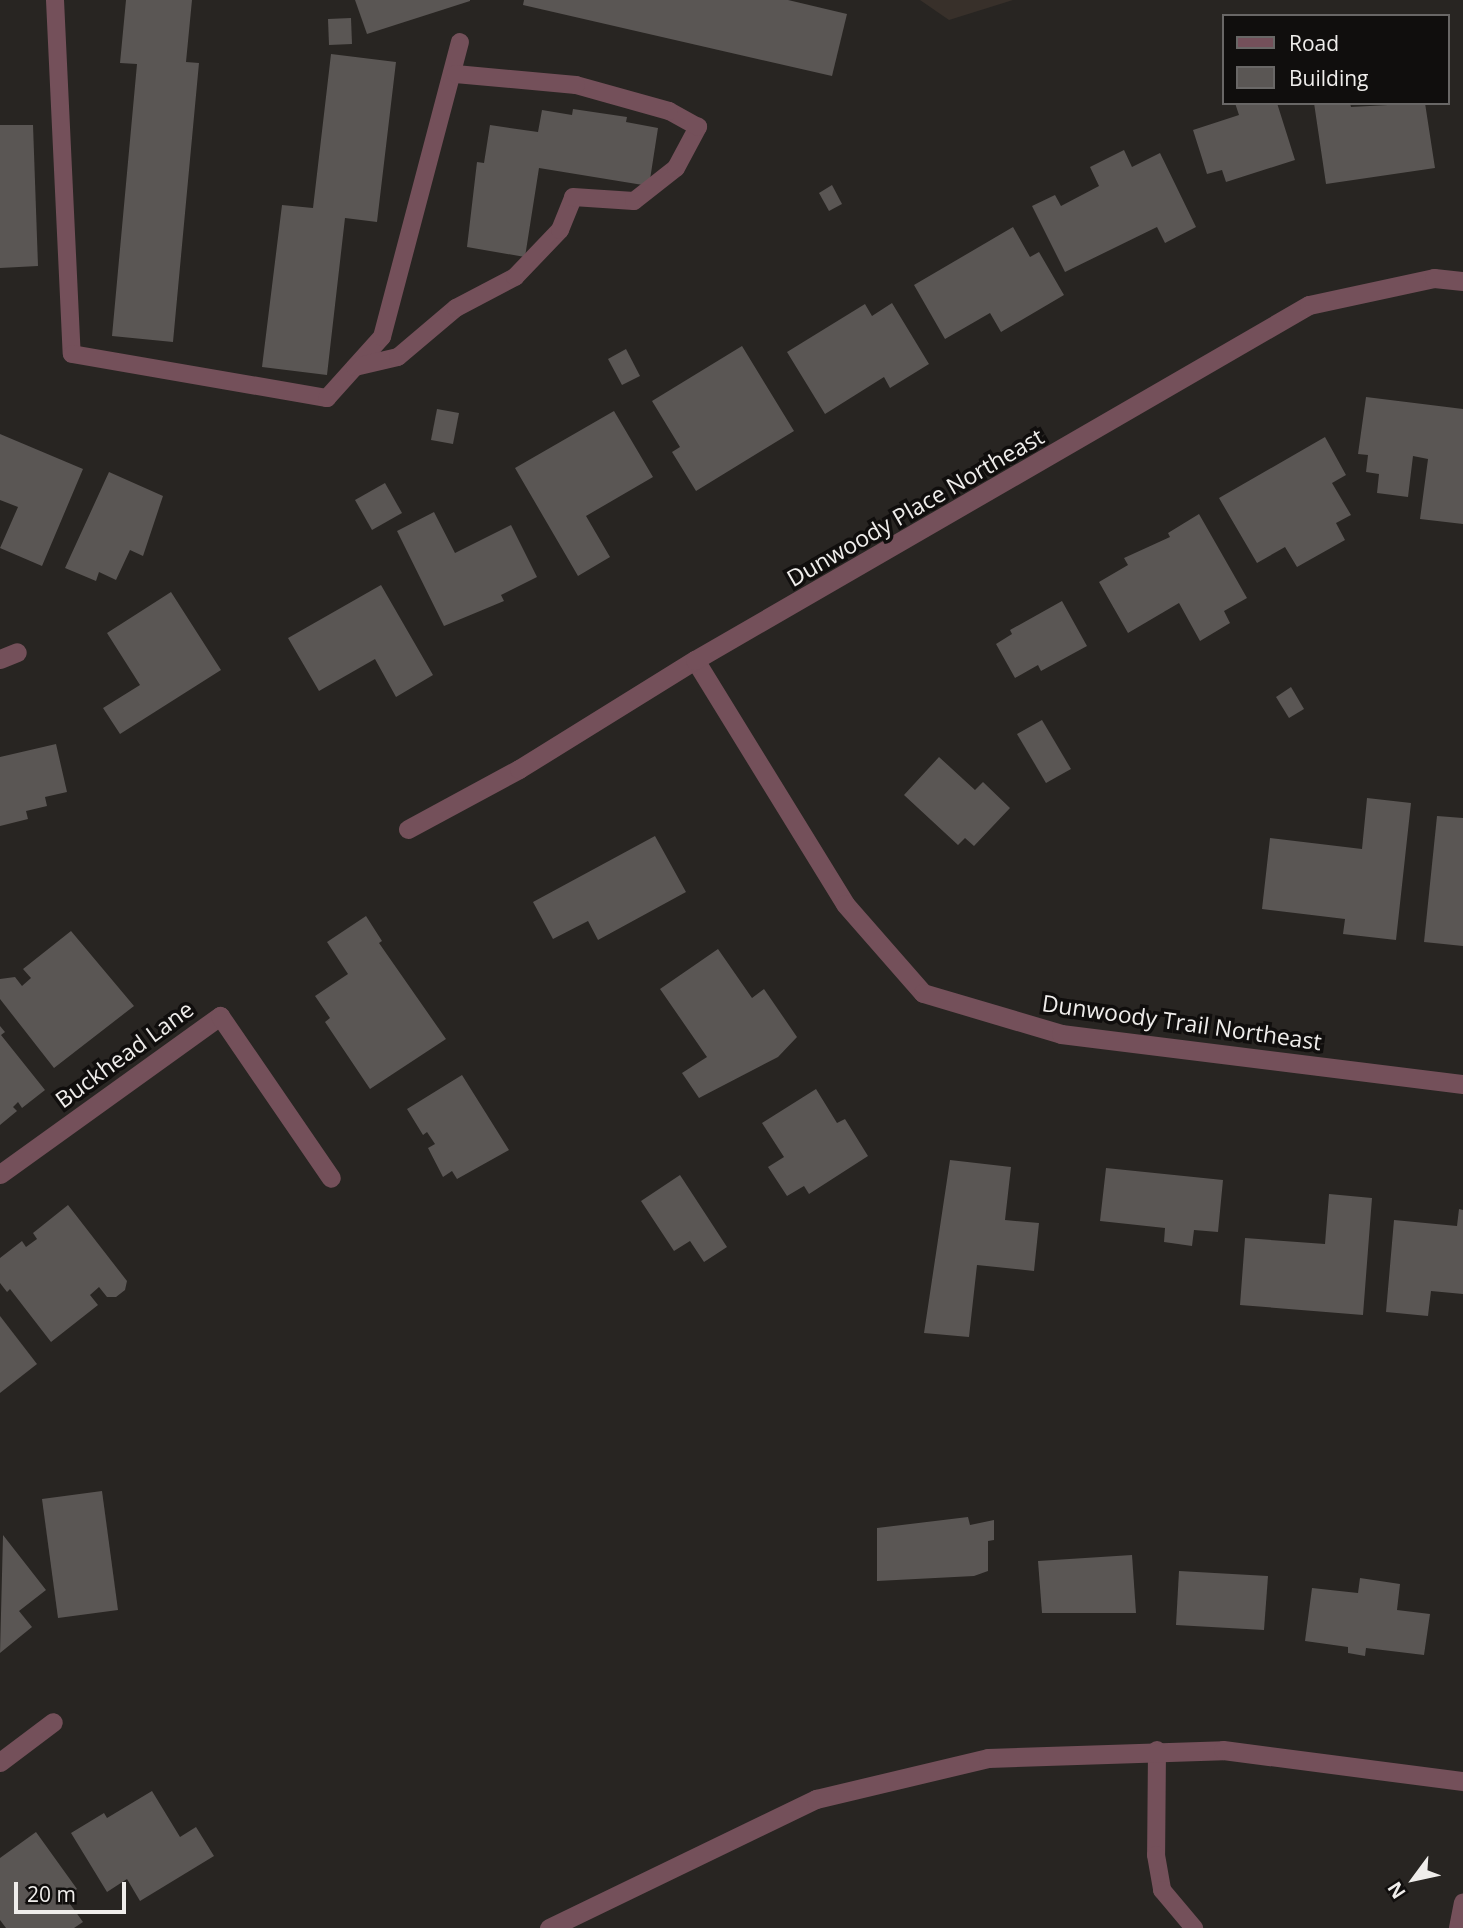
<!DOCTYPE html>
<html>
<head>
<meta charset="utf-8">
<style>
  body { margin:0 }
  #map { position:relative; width:1463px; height:1928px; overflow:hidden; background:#282522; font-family:"Open Sans",sans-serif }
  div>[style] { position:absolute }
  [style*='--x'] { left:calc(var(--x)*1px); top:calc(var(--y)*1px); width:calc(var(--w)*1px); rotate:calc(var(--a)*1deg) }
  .built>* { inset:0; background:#38302a }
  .building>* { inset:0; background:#5a5654 }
  .service>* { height:18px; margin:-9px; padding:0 9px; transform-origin:9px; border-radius:9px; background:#74505a }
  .minor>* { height:19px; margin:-9.5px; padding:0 9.5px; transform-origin:9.5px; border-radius:9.5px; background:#74505a }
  span { translate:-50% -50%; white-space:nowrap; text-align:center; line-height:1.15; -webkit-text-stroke:7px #100e0d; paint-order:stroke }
  .street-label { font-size:23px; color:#efedeb }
  .legend { position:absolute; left:1222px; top:14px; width:228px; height:91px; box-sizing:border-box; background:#100e0d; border:2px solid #696766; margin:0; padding:9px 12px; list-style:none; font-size:21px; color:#efedeb }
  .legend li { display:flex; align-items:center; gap:14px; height:35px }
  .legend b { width:35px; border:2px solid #696766 }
  .north { position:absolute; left:1379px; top:1844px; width:70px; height:70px; -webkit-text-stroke:5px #100e0d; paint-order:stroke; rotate:237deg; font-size:19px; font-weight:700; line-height:28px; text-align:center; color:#efedeb }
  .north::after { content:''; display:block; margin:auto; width:24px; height:32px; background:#efedeb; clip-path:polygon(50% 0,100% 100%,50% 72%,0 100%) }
  .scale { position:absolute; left:14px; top:1882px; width:112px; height:32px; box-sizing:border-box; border:4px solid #efedeb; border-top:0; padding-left:9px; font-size:21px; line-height:24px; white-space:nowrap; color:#efedeb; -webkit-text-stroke:5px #100e0d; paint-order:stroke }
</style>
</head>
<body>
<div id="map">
  <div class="built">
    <div style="clip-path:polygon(920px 0,1013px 0,949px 20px)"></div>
  </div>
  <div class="building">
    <div style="clip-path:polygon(126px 0,192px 0,186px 62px,199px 63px,173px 342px,112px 336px,137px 64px,120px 63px)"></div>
    <div style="clip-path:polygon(355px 0,470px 0,470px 1px,367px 34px)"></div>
    <div style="clip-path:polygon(524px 0,788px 0,847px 14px,832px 76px,523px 5px)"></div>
    <div style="clip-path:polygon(351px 18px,352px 44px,329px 45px,328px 19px)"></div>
    <div style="clip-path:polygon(331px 54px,396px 62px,377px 222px,345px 218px,327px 375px,262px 367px,282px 205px,313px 208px)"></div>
    <div style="clip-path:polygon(1235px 103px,1277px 103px,1295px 160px,1226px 182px,1222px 170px,1207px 174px,1193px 130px,1239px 115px)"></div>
    <div style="clip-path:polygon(1314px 103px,1350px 103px,1351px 107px,1425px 103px,1435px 168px,1326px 184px)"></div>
    <div style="clip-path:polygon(573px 109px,627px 117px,626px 122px,658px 128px,649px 186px,539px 168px,525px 257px,467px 247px,477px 162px,484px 163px,490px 125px,538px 132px,542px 110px,572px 115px)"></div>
    <div style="clip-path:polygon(0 125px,33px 125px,38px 266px,0 268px)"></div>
    <div style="clip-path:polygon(1124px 150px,1132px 167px,1160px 153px,1196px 227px,1165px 243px,1157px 227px,1065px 272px,1032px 206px,1055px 195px,1061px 206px,1099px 186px,1090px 167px)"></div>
    <div style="clip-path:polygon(832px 185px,842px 204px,829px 211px,819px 193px)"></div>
    <div style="clip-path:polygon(1013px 227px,1030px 257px,1039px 252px,1064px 295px,1001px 332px,990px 313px,945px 339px,914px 285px)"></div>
    <div style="clip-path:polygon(892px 303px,929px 364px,890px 388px,884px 377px,825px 414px,787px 352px,865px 304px,872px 316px)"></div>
    <div style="clip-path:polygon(742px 346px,794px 431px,696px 491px,672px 452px,680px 447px,652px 401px)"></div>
    <div style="clip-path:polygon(626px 349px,640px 376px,622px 385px,608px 359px)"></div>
    <div style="clip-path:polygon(1366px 397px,1463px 409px,1463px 524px,1420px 519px,1428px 459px,1413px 456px,1408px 497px,1377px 493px,1379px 474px,1366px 472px,1368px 455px,1358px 454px)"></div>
    <div style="clip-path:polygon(437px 409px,459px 413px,453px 444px,431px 440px)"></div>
    <div style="clip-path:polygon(614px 411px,653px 477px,586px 516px,610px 557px,578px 576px,515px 468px)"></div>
    <div style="clip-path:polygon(0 434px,83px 469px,42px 566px,0 548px,18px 507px,0 500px)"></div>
    <div style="clip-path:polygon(1325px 437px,1346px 475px,1332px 483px,1351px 515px,1336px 523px,1345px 540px,1297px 567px,1285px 547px,1257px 563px,1219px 498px)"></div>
    <div style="clip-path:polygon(109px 472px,163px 496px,143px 556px,130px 550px,116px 580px,99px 572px,96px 581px,65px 568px)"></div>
    <div style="clip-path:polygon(385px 483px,402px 513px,372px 530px,355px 500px)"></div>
    <div style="clip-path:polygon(434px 512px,455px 553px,511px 525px,537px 577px,501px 595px,504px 601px,444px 626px,397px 531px)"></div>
    <div style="clip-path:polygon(1199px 514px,1247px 598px,1224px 611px,1230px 623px,1200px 641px,1179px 603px,1128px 633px,1099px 582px,1128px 565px,1124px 558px,1170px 537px,1168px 533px)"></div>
    <div style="clip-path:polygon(381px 585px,433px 675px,396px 697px,375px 659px,319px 691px,288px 638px)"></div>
    <div style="clip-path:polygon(171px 592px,221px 670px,120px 734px,103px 708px,140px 685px,107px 633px)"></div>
    <div style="clip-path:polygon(1062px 601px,1087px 646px,1041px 671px,1038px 665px,1015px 678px,996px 644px,1012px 634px,1010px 630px)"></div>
    <div style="clip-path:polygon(1291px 687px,1304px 709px,1289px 718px,1276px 697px)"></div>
    <div style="clip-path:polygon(1042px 720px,1071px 769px,1046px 783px,1017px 734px)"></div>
    <div style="clip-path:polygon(56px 744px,67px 792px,45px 797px,47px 806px,26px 811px,28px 819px,0 826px,0 757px)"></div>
    <div style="clip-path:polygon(939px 757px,975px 790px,983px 782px,1010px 808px,974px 846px,965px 838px,958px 845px,904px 795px)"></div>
    <div style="clip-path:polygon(1367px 798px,1411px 803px,1396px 940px,1343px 934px,1345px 919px,1262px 909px,1270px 838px,1362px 849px)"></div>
    <div style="clip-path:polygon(1437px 816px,1463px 818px,1463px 946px,1424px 942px)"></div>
    <div style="clip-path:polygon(655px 836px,686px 892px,598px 940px,588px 921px,553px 939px,533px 902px)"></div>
    <div style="clip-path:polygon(366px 916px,382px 941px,379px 943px,446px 1039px,370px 1089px,325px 1022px,330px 1018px,315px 996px,348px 974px,327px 942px)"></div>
    <div style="clip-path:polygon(71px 931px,134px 1006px,54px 1068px,0 999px,0 979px,15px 977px,22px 986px,31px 978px,23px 969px)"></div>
    <div style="clip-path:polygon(718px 949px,752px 998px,764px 989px,797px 1037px,778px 1057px,699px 1098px,682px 1073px,707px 1057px,660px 989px)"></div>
    <div style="clip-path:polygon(0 1026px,5px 1032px,1px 1035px,45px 1090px,22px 1108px,18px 1102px,13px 1107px,17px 1111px,0 1125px)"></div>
    <div style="clip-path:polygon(462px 1075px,509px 1150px,457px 1179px,452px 1171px,443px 1177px,428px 1148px,435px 1144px,427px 1132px,423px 1135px,407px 1109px)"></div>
    <div style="clip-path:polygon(816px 1089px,837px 1123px,845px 1119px,868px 1156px,809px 1194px,804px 1186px,787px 1196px,768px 1167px,784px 1157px,762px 1123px)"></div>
    <div style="clip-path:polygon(950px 1160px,1011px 1167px,1005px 1220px,1039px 1223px,1034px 1271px,977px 1265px,969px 1337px,924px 1333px)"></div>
    <div style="clip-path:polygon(1106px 1168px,1223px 1180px,1218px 1232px,1194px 1230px,1192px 1246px,1164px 1242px,1165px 1228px,1100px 1221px)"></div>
    <div style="clip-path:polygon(680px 1175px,727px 1247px,704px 1262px,690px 1241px,674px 1251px,641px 1201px)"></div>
    <div style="clip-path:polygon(1329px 1194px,1372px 1198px,1363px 1315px,1240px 1305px,1245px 1238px,1325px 1244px)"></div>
    <div style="clip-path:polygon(68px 1205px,127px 1281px,125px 1290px,116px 1297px,107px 1297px,99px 1287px,90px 1295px,98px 1305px,51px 1342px,10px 1289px,7px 1292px,0 1283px,0 1258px,22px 1241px,26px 1247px,37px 1239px,33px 1233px)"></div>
    <div style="clip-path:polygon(1459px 1209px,1463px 1210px,1463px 1294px,1431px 1291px,1428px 1316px,1386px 1312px,1394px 1220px,1457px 1226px)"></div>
    <div style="clip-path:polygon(0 1316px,37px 1364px,0 1393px)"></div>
    <div style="clip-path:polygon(102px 1491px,118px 1610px,58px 1618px,42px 1499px)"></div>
    <div style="clip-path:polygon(968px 1517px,970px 1525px,994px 1520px,994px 1540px,988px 1541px,988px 1571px,974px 1576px,877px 1581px,877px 1528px)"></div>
    <div style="clip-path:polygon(3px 1535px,46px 1590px,19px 1611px,32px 1627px,0 1653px)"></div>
    <div style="clip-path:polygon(1132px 1555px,1136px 1613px,1042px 1613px,1038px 1561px)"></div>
    <div style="clip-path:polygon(1179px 1571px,1268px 1576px,1264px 1630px,1176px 1625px)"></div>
    <div style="clip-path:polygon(1360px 1578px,1400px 1584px,1397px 1610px,1430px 1614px,1424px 1655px,1366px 1648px,1365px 1656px,1348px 1653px,1348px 1647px,1305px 1641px,1312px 1588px,1358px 1593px)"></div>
    <div style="clip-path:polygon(152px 1791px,180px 1837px,196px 1827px,214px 1856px,140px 1901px,127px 1879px,107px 1892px,71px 1833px,104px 1813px,107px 1818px)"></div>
    <div style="clip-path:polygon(36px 1832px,77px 1889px,65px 1897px,83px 1922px,74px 1928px,6px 1928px,0 1920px,0 1858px)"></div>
  </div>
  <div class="service">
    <div style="--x:55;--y:0;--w:354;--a:87.3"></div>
    <div style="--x:72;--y:354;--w:259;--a:9.8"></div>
    <div style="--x:327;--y:398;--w:82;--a:-48"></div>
    <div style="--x:382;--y:337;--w:305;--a:-75.2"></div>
    <div style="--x:355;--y:367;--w:44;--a:-13.1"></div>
    <div style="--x:398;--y:357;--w:76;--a:-40.2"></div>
    <div style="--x:456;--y:308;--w:67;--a:-27.7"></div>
    <div style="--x:515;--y:277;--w:65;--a:-46.2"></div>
    <div style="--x:560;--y:230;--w:35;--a:-68"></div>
    <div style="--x:573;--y:197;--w:61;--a:3.8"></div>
    <div style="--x:634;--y:201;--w:53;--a:-38.2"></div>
    <div style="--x:676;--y:168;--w:47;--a:-61.8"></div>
    <div style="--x:698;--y:127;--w:33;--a:-151"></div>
    <div style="--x:669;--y:111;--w:97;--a:-164.4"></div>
    <div style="--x:576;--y:85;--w:121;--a:-174.8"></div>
    <div style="--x:1157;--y:1750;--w:105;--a:90.5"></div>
    <div style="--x:1156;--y:1855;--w:36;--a:80"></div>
    <div style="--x:1162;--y:1890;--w:50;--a:49.9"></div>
    <div style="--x:1458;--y:1928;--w:26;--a:-79"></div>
  </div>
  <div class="minor">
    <div style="--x:0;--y:659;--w:18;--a:-22"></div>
    <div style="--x:695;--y:660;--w:286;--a:58.4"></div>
    <div style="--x:845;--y:904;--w:118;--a:48.8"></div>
    <div style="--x:923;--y:993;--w:144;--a:16.5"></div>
    <div style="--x:1061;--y:1034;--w:405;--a:7.1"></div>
    <div style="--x:408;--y:829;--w:126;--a:-28.4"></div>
    <div style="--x:519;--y:769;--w:207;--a:-31.8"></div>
    <div style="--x:695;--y:660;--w:709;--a:-30.04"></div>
    <div style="--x:1309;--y:305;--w:128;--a:-12.2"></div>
    <div style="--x:1434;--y:278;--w:29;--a:6"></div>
    <div style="--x:0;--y:1174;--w:271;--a:-35.7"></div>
    <div style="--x:220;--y:1016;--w:196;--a:55.6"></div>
    <div style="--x:0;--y:1762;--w:66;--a:-37"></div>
    <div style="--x:549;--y:1928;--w:297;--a:-25.8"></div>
    <div style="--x:816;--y:1799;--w:177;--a:-13.4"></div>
    <div style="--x:988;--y:1758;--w:235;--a:-1.9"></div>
    <div style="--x:1223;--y:1750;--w:242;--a:7.4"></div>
  </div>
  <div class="street-label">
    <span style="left:915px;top:507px;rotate:-30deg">Dunwoody Place Northeast</span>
    <span style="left:1182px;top:1022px;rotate:8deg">Dunwoody Trail Northeast</span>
    <span style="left:124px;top:1054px;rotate:-36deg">Buckhead Lane</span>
  </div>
  <ul class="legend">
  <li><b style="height:9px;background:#74505a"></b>Road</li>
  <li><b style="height:19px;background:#5a5654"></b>Building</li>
  </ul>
  <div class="north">N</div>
  <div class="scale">20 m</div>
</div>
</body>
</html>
